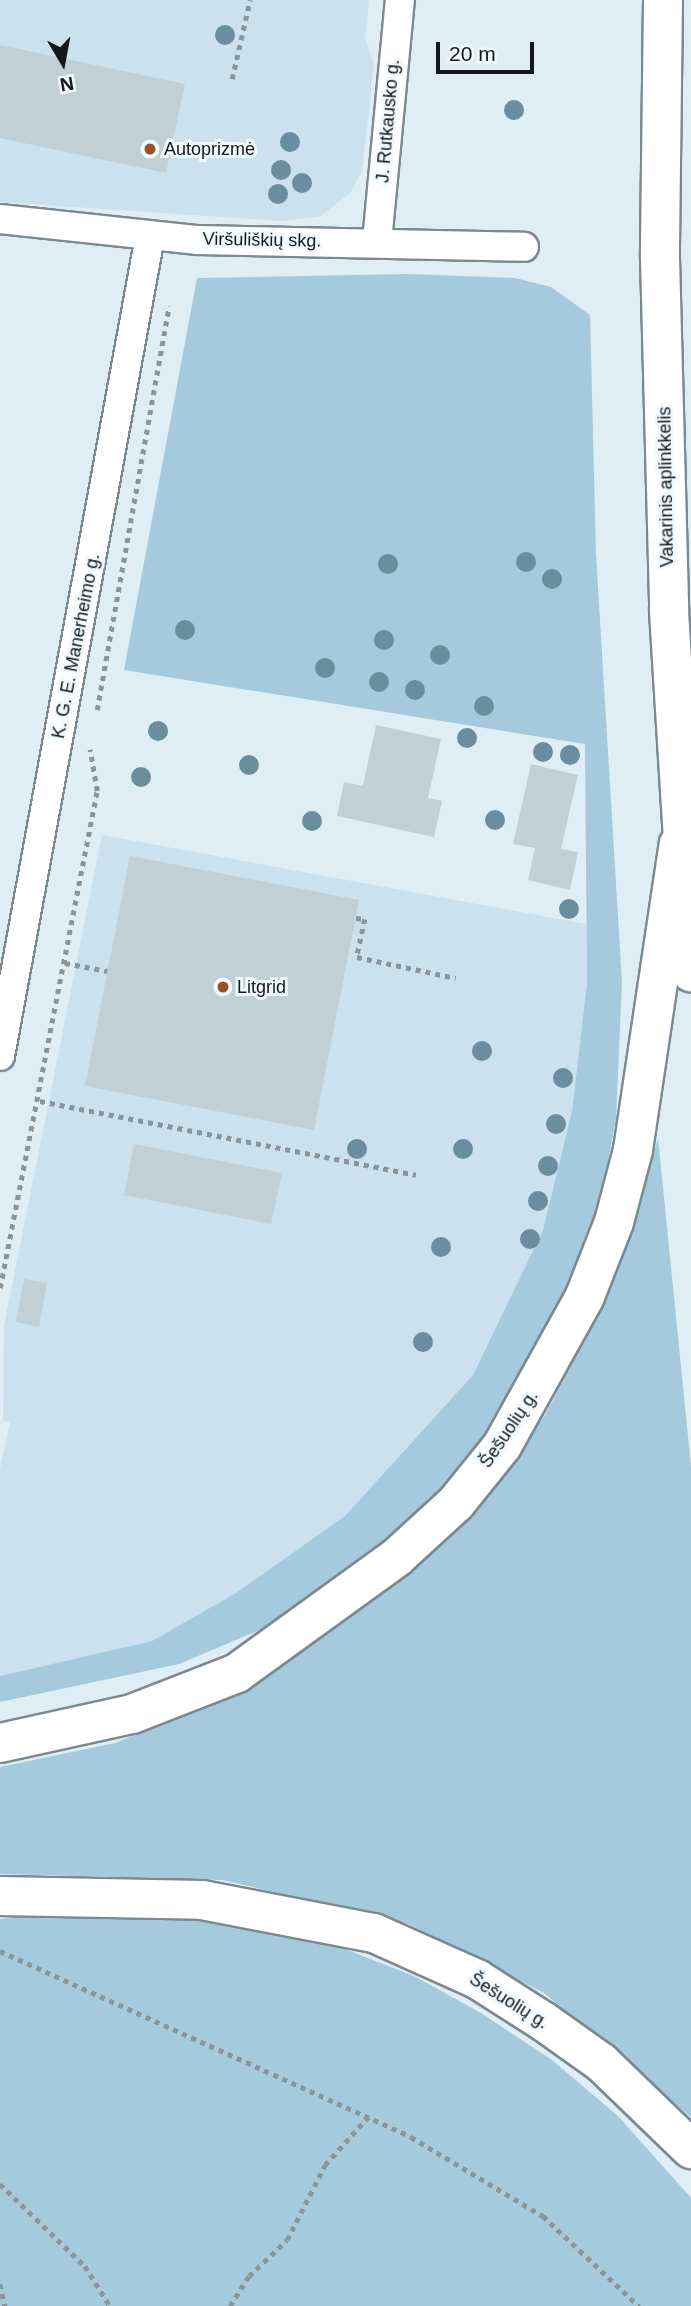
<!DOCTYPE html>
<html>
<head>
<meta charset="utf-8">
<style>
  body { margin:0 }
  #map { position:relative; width:691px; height:2306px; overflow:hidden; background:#dfedf4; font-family:Helvetica,sans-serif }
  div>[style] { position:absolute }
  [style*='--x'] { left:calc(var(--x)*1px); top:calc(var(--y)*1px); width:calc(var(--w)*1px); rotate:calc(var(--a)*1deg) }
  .built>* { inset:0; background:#cbe1ed }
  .green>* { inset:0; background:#a5cadd }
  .building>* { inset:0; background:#c1cfd6 }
  .path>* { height:4.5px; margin-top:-2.25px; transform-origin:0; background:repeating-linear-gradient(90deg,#8a9499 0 5px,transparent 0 10px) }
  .roads { filter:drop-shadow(2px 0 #7d8990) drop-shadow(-2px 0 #7d8990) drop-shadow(0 2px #7d8990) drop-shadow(0 -2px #7d8990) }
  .street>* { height:28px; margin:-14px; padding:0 14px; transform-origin:14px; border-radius:14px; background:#fff }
  .highway>* { height:38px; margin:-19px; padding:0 19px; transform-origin:19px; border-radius:19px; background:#fff }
  .trees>* { width:20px; height:20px; margin:-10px; border-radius:50%; background:#6a8e9e }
  .dots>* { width:19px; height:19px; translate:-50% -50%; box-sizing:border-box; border:4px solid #f0f9fd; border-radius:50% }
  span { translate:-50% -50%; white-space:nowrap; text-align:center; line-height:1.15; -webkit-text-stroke:6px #f0f9fd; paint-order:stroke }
  .street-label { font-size:18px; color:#13181a }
  .poi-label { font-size:18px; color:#13181a }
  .left { translate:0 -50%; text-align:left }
  .north { position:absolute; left:28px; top:28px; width:70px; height:70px; -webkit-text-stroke:5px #f0f9fd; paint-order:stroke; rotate:170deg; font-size:19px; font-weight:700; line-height:28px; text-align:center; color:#13181a }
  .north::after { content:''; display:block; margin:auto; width:24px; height:32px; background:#13181a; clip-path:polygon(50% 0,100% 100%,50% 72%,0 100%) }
  .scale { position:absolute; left:436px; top:42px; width:98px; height:32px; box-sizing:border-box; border:4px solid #13181a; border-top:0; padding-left:9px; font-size:21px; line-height:24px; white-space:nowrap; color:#13181a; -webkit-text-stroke:5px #f0f9fd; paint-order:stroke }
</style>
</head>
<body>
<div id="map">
  <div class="built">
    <div style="clip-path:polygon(0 0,369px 0,365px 38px,374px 64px,362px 171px,351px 192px,321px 216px,282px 221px,0 202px)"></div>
    <div style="clip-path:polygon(102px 835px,586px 924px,587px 983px,572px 1111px,543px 1230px,473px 1375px,345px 1516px,236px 1593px,152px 1641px,0 1676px,0 1469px,10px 1422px,3px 1421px,4px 1326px)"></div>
  </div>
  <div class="green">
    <div style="clip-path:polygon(407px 274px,515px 278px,551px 287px,590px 315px,596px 554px,622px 982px,616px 1119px,598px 1215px,527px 1374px,476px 1449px,412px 1520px,285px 1617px,257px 1631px,179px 1664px,0 1702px,0 1676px,152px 1641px,236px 1593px,345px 1516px,473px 1375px,543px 1230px,572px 1111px,587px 983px,585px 744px,124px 670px,197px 278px)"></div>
    <div style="clip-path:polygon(658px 1138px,691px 1466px,691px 2117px,544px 1993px,409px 1924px,223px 1880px,0 1874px,0 1767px,115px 1743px,237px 1694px,356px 1613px,470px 1515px,544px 1417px,584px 1342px,635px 1224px)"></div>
    <div style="clip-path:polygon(40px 1914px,220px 1922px,332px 1944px,414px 1976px,481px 2013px,552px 2060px,618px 2116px,691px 2198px,691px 2306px,0 2306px,0 1919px)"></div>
  </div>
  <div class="building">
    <div style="clip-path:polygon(0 45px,185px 84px,166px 173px,0 138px)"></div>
    <div style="clip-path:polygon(376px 725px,441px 739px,428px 798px,442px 801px,434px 837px,337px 816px,344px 782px,363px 786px)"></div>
    <div style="clip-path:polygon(531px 764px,578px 775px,561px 849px,578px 852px,570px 890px,528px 880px,535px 848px,513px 844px)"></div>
    <div style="clip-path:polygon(130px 856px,359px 900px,314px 1130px,85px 1086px)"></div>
    <div style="clip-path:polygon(134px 1144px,282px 1173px,271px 1224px,124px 1195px)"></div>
    <div style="clip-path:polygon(24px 1279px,47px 1283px,39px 1327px,16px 1322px)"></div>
  </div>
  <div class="path">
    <div style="--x:232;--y:79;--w:81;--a:-77.2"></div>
    <div style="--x:97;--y:710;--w:410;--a:-79.9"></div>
    <div style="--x:356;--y:918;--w:9;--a:6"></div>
    <div style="--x:365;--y:919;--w:39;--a:102"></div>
    <div style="--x:357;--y:957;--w:101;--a:12"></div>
    <div style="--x:65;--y:963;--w:43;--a:10.8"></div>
    <div style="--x:40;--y:1101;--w:383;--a:11.1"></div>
    <div style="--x:0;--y:1288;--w:506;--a:-78.96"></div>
    <div style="--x:97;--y:791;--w:42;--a:-99.7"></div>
    <div style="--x:0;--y:1951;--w:451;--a:24.3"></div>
    <div style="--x:411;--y:2137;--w:154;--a:30.9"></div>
    <div style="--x:543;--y:2216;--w:132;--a:43.2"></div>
    <div style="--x:0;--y:2184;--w:118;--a:44"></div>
    <div style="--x:85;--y:2266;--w:47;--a:58"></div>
    <div style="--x:0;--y:2284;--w:23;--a:77"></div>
    <div style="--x:230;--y:2306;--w:36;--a:-58"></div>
    <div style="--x:249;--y:2276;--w:52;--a:-43.5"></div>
    <div style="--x:287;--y:2240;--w:84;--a:-63.1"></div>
    <div style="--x:325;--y:2165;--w:66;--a:-48.1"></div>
  </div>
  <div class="roads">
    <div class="street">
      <div style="--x:0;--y:219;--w:199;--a:6.1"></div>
      <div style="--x:198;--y:240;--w:326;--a:1.2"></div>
      <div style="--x:377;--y:242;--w:243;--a:-84.6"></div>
      <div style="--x:0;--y:1056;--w:834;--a:-79.63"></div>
    </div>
    <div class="highway">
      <div style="--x:663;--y:0;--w:258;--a:90.7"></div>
      <div style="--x:660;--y:258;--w:353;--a:88.5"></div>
      <div style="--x:669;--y:611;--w:362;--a:86.5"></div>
      <div style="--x:0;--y:1743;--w:135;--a:-12.4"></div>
      <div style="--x:132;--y:1714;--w:113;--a:-21.3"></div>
      <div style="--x:237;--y:1673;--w:198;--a:-35.9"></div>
      <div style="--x:397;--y:1557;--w:80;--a:-42.5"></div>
      <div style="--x:456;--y:1503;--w:73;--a:-51.1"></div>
      <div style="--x:502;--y:1446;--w:171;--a:-61"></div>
      <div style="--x:585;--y:1296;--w:79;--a:-68.6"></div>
      <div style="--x:614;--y:1222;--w:74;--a:-75.2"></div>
      <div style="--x:633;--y:1150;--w:309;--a:-81.5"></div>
      <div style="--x:0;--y:1896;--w:202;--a:1.1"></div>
      <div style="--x:202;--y:1900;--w:175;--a:10.9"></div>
      <div style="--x:374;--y:1933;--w:113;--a:24.1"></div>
      <div style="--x:477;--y:1979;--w:78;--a:32.5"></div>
      <div style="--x:543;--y:2021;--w:72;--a:35.4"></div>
      <div style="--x:602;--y:2063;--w:124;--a:44"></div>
    </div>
  </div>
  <div class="trees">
    <div style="left:225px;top:35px"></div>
    <div style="left:514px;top:110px"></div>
    <div style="left:290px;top:142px"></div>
    <div style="left:281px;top:170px"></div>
    <div style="left:302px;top:183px"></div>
    <div style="left:278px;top:194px"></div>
    <div style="left:526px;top:562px"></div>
    <div style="left:388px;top:564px"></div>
    <div style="left:552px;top:579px"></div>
    <div style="left:185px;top:630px"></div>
    <div style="left:384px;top:640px"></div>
    <div style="left:440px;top:655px"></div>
    <div style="left:325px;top:668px"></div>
    <div style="left:379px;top:682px"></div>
    <div style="left:415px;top:690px"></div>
    <div style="left:484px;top:706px"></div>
    <div style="left:158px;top:731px"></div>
    <div style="left:467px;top:738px"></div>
    <div style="left:543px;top:752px"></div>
    <div style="left:570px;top:755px"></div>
    <div style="left:249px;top:765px"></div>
    <div style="left:141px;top:777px"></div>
    <div style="left:495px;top:820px"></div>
    <div style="left:312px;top:821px"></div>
    <div style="left:569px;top:909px"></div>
    <div style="left:482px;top:1051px"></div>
    <div style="left:563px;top:1078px"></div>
    <div style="left:556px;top:1124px"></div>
    <div style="left:357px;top:1149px"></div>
    <div style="left:463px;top:1149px"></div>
    <div style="left:548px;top:1166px"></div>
    <div style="left:538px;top:1201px"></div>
    <div style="left:530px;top:1239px"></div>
    <div style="left:441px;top:1247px"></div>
    <div style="left:423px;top:1342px"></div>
  </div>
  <div class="dots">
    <div style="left:150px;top:149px;background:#965224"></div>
    <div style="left:223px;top:987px;background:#965224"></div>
  </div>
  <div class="street-label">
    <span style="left:388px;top:121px;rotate:-85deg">J. Rutkausko g.</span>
    <span style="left:262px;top:240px;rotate:1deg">Viršuliškių skg.</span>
    <span style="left:666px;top:487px;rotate:-91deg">Vakarinis aplinkkelis</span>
    <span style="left:76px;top:646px;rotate:-79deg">K. G. E. Manerheimo g.</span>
    <span style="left:509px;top:1429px;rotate:-56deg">Šešuolių g.</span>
    <span style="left:509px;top:2001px;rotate:32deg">Šešuolių g.</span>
  </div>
  <div class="poi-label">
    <span class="left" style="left:164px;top:149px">Autoprizmė</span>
    <span class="left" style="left:237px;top:987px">Litgrid</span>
  </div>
  <div class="north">N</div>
  <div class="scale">20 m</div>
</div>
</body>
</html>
